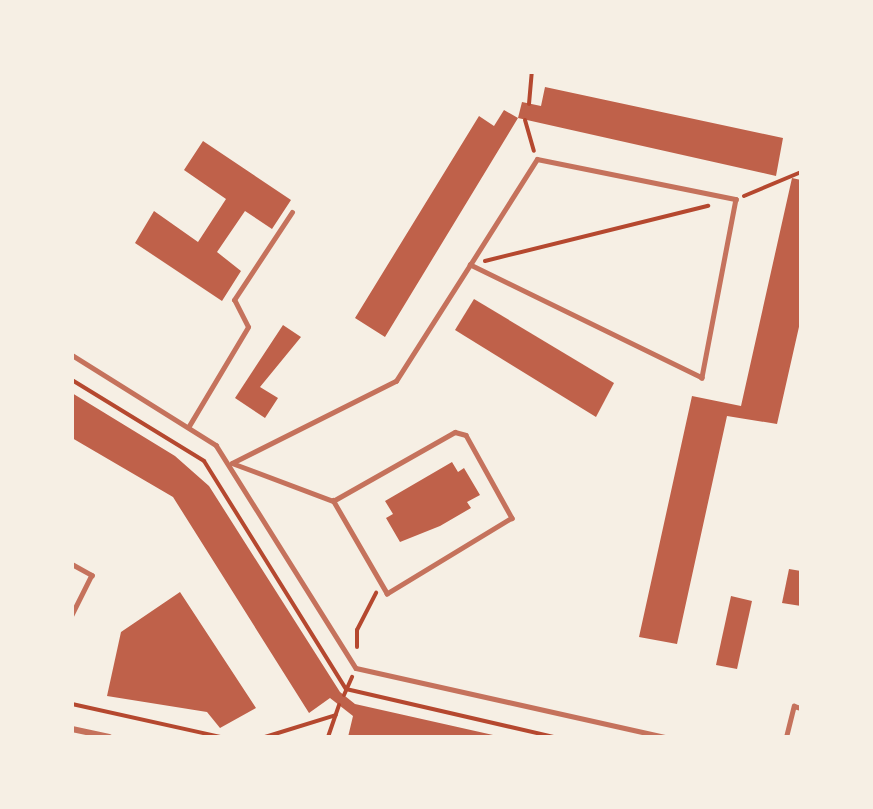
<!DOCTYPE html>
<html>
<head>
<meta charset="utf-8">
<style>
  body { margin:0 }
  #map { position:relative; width:873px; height:809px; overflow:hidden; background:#f6efe4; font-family:Lora,serif }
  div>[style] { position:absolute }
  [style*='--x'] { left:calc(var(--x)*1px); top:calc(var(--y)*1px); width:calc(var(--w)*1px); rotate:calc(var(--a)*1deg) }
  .building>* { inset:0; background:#bf614a }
  .path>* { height:4px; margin:-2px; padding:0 2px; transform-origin:2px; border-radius:2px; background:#b5482f }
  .service>* { height:4.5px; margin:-2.25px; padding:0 2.25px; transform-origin:2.25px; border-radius:2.25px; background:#c5725c }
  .minor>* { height:6px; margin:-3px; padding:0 3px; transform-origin:3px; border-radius:3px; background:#c5725c }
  span { translate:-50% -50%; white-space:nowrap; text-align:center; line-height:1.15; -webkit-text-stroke:4.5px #f6efe4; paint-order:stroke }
  .frame { position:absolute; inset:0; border:74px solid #f6efe4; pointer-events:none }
</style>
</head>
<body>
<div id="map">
  <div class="building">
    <div style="clip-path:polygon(545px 87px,783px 138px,776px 176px,518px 118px,522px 102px,541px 106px)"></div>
    <div style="clip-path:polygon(504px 110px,518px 118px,385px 337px,355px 318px,479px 116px,494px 126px)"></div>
    <div style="clip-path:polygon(203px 141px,291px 200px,272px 229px,245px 211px,217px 252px,241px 271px,222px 301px,135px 243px,154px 211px,198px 242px,226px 199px,184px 170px)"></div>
    <div style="clip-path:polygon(792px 178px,801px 180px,801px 318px,777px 424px,727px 416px,677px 644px,639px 637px,692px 396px,741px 406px)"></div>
    <div style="clip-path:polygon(474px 299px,614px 383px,596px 417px,455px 330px)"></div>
    <div style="clip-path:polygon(283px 325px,301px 337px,260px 387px,278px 398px,265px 418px,235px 398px)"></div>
    <div style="clip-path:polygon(72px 393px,175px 456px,209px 486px,340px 692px,355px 704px,502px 737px,348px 737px,353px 716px,330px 698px,309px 713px,173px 497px,72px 438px)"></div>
    <div style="clip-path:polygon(452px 462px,458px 472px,464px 468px,480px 495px,467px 502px,471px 508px,440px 526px,400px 542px,386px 518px,393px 514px,385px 501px)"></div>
    <div style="clip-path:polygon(789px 569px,801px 571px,801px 606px,782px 603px)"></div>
    <div style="clip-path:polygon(180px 592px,256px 708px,220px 728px,207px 712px,107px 696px,121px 632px)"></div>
    <div style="clip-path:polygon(731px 596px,752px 601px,737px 669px,716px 665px)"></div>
  </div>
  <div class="path">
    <div style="--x:529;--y:104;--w:32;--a:-85"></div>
    <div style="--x:525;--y:120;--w:32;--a:74"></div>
    <div style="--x:744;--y:196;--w:62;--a:-22.8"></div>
    <div style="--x:485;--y:261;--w:230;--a:-13.9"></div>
    <div style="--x:72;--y:380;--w:155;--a:31.5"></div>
    <div style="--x:204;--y:461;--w:269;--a:58.1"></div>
    <div style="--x:346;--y:689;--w:213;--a:13"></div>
    <div style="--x:357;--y:647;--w:17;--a:-90"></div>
    <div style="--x:357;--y:630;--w:42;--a:-62.8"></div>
    <div style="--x:344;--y:695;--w:20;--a:-66"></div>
    <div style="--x:72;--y:704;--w:153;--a:12.5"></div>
    <div style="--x:265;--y:737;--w:74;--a:-17.2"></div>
    <div style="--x:328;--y:737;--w:34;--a:-71"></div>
  </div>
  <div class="service">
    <div style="--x:72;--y:355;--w:170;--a:32"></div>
    <div style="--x:216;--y:445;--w:263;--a:57.9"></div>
    <div style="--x:356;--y:668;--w:316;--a:12.6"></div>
    <div style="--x:189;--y:426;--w:115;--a:-59.2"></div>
    <div style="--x:248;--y:327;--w:30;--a:-117"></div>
    <div style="--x:234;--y:300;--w:105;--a:-56.6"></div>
    <div style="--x:455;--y:432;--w:11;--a:15"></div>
    <div style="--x:466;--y:435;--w:95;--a:61"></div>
    <div style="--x:512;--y:518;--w:146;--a:148.7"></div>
    <div style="--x:387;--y:594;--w:108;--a:-120.1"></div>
    <div style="--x:333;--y:501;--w:140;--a:-29.5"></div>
    <div style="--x:232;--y:463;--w:183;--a:-26.6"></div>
    <div style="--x:396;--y:381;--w:138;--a:-57.5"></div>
    <div style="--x:470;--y:265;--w:125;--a:-57.7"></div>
    <div style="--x:537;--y:159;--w:203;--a:11.4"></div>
    <div style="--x:736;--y:199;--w:182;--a:100.8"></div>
    <div style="--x:702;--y:378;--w:258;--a:-154"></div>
    <div style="--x:232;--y:463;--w:108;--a:20.6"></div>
    <div style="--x:72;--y:564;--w:23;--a:29"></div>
    <div style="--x:92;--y:575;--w:45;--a:116.6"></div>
    <div style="--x:786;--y:737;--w:32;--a:-76"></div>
    <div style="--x:794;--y:706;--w:7;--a:16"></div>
  </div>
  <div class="minor">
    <div style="--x:72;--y:729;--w:38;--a:12"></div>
  </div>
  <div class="frame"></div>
</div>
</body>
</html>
